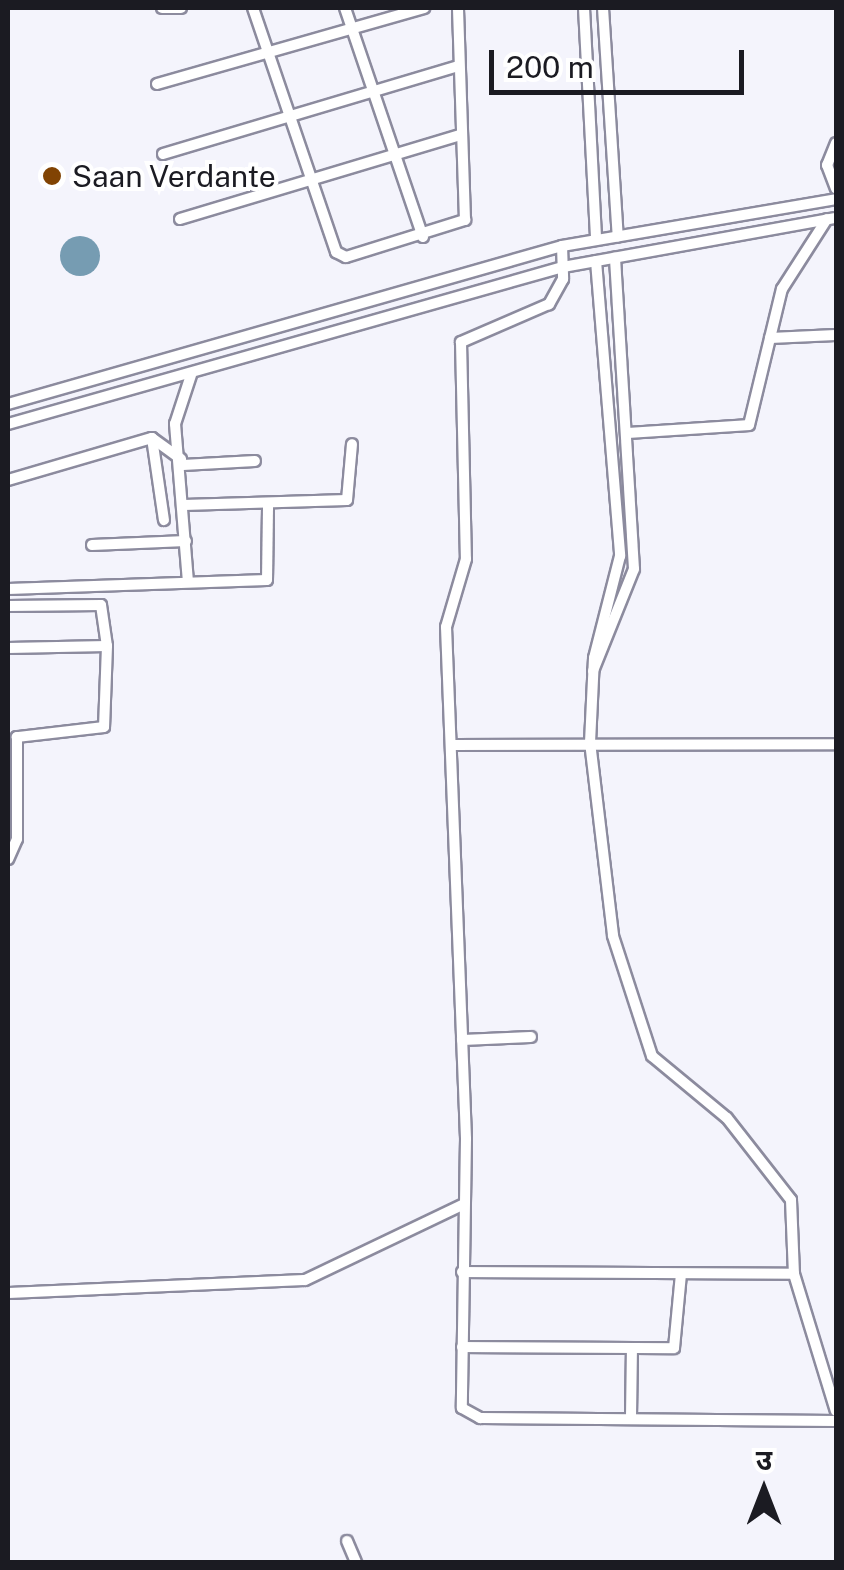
<!DOCTYPE html>
<html>
<head>
<meta charset="utf-8">
<style>
  body { margin:0 }
  #map { position:relative; width:844px; height:1570px; overflow:hidden; background:#f4f4fc; font-family:"Public Sans","Noto Sans Devanagari",sans-serif }
  div>[style] { position:absolute }
  [style*='--x'] { left:calc(var(--x)*1px); top:calc(var(--y)*1px); width:calc(var(--w)*1px); rotate:calc(var(--a)*1deg) }
  .water>* { inset:0; background:#769cb2 }
  .round { border-radius:50% }
  .roads { filter:drop-shadow(2px 0 #8c8b9e) drop-shadow(-2px 0 #8c8b9e) drop-shadow(0 2px #8c8b9e) drop-shadow(0 -2px #8c8b9e) }
  .minor>* { height:10px; margin:-5px; padding:0 5px; transform-origin:5px; border-radius:5px; background:#fff }
  .dots>* { width:28px; height:28px; translate:-50% -50%; box-sizing:border-box; border:5px solid #fff; border-radius:50% }
  span { translate:-50% -50%; white-space:nowrap; text-align:center; line-height:1.15; -webkit-text-stroke:8px #fff; paint-order:stroke }
  .poi-label { font-size:30px; color:#1b1b22 }
  .left { translate:0 -50%; text-align:left }
  .frame { position:absolute; inset:0; border:10px solid #1b1b22; pointer-events:none }
  .north { position:absolute; left:714px; top:1440px; width:100px; height:100px; -webkit-text-stroke:8px #fff; paint-order:stroke; rotate:0deg; font-size:28px; font-weight:700; line-height:40px; text-align:center; color:#1b1b22 }
  .north::after { content:''; display:block; margin:auto; width:35px; height:45px; background:#1b1b22; clip-path:polygon(50% 0,100% 100%,50% 72%,0 100%) }
  .scale { position:absolute; left:489px; top:50px; width:255px; height:45px; box-sizing:border-box; border:5px solid #1b1b22; border-top:0; padding-left:12px; font-size:30px; line-height:35px; white-space:nowrap; color:#1b1b22; -webkit-text-stroke:8px #fff; paint-order:stroke }
</style>
</head>
<body>
<div id="map">
  <div class="water">
    <div class="round" style="left:60px;top:236px;width:40px;height:40px"></div>
  </div>
  <div class="roads">
    <div class="minor">
      <div style="--x:162;--y:8;--w:19;--a:0"></div>
      <div style="--x:253;--y:8;--w:258;--a:71.2"></div>
      <div style="--x:336;--y:252;--w:11;--a:27"></div>
      <div style="--x:346;--y:257;--w:125;--a:-17.3"></div>
      <div style="--x:465;--y:220;--w:212;--a:-91.9"></div>
      <div style="--x:345;--y:8;--w:242;--a:71.2"></div>
      <div style="--x:584;--y:8;--w:232;--a:87"></div>
      <div style="--x:603;--y:8;--w:229;--a:86.3"></div>
      <div style="--x:157;--y:84;--w:278;--a:-15.9"></div>
      <div style="--x:836;--y:143;--w:24;--a:112"></div>
      <div style="--x:827;--y:165;--w:25;--a:69"></div>
      <div style="--x:163;--y:154;--w:309;--a:-16.6"></div>
      <div style="--x:180;--y:219;--w:292;--a:-16.7"></div>
      <div style="--x:562;--y:246;--w:33;--a:88"></div>
      <div style="--x:563;--y:279;--w:29;--a:119"></div>
      <div style="--x:549;--y:304;--w:96;--a:156.6"></div>
      <div style="--x:461;--y:342;--w:217;--a:88.7"></div>
      <div style="--x:466;--y:559;--w:71;--a:106.4"></div>
      <div style="--x:446;--y:627;--w:512;--a:87.76"></div>
      <div style="--x:466;--y:1139;--w:269;--a:90.9"></div>
      <div style="--x:462;--y:1408;--w:21;--a:29"></div>
      <div style="--x:480;--y:1418;--w:356;--a:0.5"></div>
      <div style="--x:596;--y:261;--w:296;--a:85.3"></div>
      <div style="--x:620;--y:556;--w:105;--a:104.3"></div>
      <div style="--x:594;--y:658;--w:84;--a:92.7"></div>
      <div style="--x:590;--y:742;--w:195;--a:83.2"></div>
      <div style="--x:613;--y:936;--w:126;--a:72"></div>
      <div style="--x:652;--y:1056;--w:97;--a:39.6"></div>
      <div style="--x:727;--y:1118;--w:104;--a:52"></div>
      <div style="--x:791;--y:1200;--w:74;--a:87.7"></div>
      <div style="--x:794;--y:1274;--w:143;--a:73"></div>
      <div style="--x:770;--y:338;--w:66;--a:-2.6"></div>
      <div style="--x:8;--y:404;--w:576;--a:-15.92"></div>
      <div style="--x:562;--y:246;--w:278;--a:-9.7"></div>
      <div style="--x:8;--y:424;--w:577;--a:-15.8"></div>
      <div style="--x:563;--y:267;--w:277;--a:-10.2"></div>
      <div style="--x:629;--y:433;--w:120;--a:-3.8"></div>
      <div style="--x:749;--y:425;--w:140;--a:-76.4"></div>
      <div style="--x:782;--y:289;--w:83;--a:-57.3"></div>
      <div style="--x:152;--y:438;--w:83;--a:81.7"></div>
      <div style="--x:183;--y:465;--w:72;--a:-3.2"></div>
      <div style="--x:8;--y:480;--w:150;--a:-16.3"></div>
      <div style="--x:152;--y:438;--w:36;--a:36"></div>
      <div style="--x:184;--y:505;--w:163;--a:-1.8"></div>
      <div style="--x:347;--y:500;--w:56;--a:-84.9"></div>
      <div style="--x:92;--y:545;--w:94;--a:-2.4"></div>
      <div style="--x:188;--y:582;--w:159;--a:-94.7"></div>
      <div style="--x:175;--y:424;--w:52;--a:-71.9"></div>
      <div style="--x:8;--y:589;--w:259;--a:-2"></div>
      <div style="--x:267;--y:580;--w:75;--a:-89.2"></div>
      <div style="--x:8;--y:606;--w:93;--a:-0.6"></div>
      <div style="--x:101;--y:605;--w:41;--a:81.7"></div>
      <div style="--x:8;--y:648;--w:99;--a:-1.2"></div>
      <div style="--x:107;--y:646;--w:81;--a:92.1"></div>
      <div style="--x:104;--y:727;--w:88;--a:173.4"></div>
      <div style="--x:17;--y:737;--w:102;--a:90"></div>
      <div style="--x:17;--y:839;--w:22;--a:114"></div>
      <div style="--x:593;--y:671;--w:110;--a:-68.1"></div>
      <div style="--x:634;--y:569;--w:312;--a:-93.5"></div>
      <div style="--x:454;--y:745;--w:382;--a:-0.1"></div>
      <div style="--x:462;--y:1040;--w:69;--a:-2.5"></div>
      <div style="--x:462;--y:1272;--w:332;--a:0.3"></div>
      <div style="--x:8;--y:1293;--w:297;--a:-2.5"></div>
      <div style="--x:305;--y:1280;--w:176;--a:-25.5"></div>
      <div style="--x:462;--y:1347;--w:212;--a:0.3"></div>
      <div style="--x:674;--y:1348;--w:74;--a:-84.6"></div>
      <div style="--x:631;--y:1417;--w:69;--a:-89.2"></div>
      <div style="--x:347;--y:1541;--w:23;--a:67"></div>
    </div>
  </div>
  <div class="dots">
    <div style="left:52px;top:176px;background:#814303"></div>
  </div>
  <div class="poi-label">
    <span class="left" style="left:72px;top:176px">Saan Verdante</span>
  </div>
  <div class="frame"></div>
  <div class="north">उ</div>
  <div class="scale">200 m</div>
</div>
</body>
</html>
